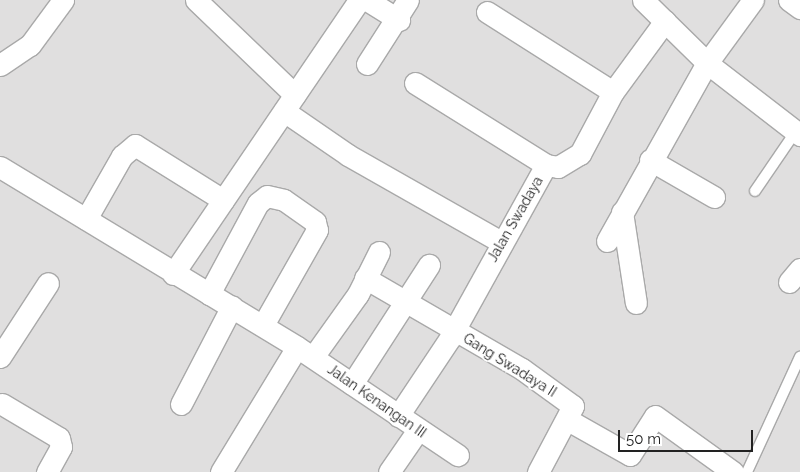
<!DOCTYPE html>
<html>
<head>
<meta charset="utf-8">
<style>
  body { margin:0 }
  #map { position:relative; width:800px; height:472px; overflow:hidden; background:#f2efe9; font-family:Raleway,sans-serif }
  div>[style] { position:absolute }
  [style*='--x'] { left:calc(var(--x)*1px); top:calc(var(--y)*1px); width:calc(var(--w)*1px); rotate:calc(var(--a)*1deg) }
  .residential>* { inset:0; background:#e0dfdf }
  .roads { filter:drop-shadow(1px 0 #a9a9a9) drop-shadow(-1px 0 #a9a9a9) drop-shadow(0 1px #a9a9a9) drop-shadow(0 -1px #a9a9a9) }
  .service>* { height:10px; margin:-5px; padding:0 5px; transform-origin:5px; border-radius:5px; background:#fff }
  .minor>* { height:21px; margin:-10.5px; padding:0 10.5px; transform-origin:10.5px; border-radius:10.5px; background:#fff }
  span { translate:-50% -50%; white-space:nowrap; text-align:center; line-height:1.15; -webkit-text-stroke:4px #fff; paint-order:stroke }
  .street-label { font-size:14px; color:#222 }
  .scale { position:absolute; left:618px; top:430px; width:135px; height:22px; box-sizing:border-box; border:2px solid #222; border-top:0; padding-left:6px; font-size:15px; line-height:18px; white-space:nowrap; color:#222; -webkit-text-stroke:4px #fff; paint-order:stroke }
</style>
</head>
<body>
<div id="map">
  <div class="residential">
    <div style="clip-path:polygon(0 0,800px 0,800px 472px,0 472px)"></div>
  </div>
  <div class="roads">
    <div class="service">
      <div style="--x:755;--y:191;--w:73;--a:-55.7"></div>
      <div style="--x:747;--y:472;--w:127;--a:-65.3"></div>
    </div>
    <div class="minor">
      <div style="--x:196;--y:0;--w:137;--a:43.8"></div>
      <div style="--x:367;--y:0;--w:38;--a:32"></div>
      <div style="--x:643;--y:0;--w:90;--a:44.5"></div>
      <div style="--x:707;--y:63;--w:118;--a:37.7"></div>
      <div style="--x:789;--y:0;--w:14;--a:36"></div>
      <div style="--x:487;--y:12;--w:149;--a:32.4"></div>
      <div style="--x:367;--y:64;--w:76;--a:-57.4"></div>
      <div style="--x:0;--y:65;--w:36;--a:-34"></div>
      <div style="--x:30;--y:45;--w:56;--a:-53.7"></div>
      <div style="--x:415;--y:83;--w:155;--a:32"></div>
      <div style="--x:546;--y:165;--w:12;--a:9"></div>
      <div style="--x:558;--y:167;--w:26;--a:-31"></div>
      <div style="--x:580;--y:154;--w:70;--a:-62"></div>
      <div style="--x:613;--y:92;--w:88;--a:-53.8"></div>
      <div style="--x:284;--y:111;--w:78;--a:34.5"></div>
      <div style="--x:348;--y:155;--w:176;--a:29.6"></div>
      <div style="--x:650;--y:160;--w:74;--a:30"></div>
      <div style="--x:0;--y:167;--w:347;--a:31.2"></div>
      <div style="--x:297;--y:347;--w:194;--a:33.9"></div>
      <div style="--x:622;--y:212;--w:92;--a:81.3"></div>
      <div style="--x:86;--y:219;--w:73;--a:-60.3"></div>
      <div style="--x:122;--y:156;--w:17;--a:-40"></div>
      <div style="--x:135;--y:145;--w:104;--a:32"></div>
      <div style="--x:607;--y:241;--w:204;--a:-60.7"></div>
      <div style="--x:707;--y:63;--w:78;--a:-53.9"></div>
      <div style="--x:173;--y:274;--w:331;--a:-55.8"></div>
      <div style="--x:365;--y:278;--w:181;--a:30.1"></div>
      <div style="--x:522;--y:369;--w:63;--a:36"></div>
      <div style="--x:573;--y:406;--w:75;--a:117.9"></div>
      <div style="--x:789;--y:282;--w:17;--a:-50"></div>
      <div style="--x:209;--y:294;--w:103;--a:-61.7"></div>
      <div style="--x:258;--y:203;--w:11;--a:-38"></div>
      <div style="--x:267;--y:196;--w:17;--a:13"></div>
      <div style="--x:284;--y:200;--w:38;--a:35"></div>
      <div style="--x:315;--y:222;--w:8;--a:76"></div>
      <div style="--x:317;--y:230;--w:109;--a:119.6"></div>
      <div style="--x:0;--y:357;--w:88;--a:-57"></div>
      <div style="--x:313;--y:357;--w:77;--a:-54.5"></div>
      <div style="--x:358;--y:294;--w:47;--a:-63.4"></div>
      <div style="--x:352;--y:384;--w:142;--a:-57.1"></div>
      <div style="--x:2;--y:404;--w:66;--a:30.8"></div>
      <div style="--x:59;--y:438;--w:9;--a:77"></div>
      <div style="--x:61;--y:447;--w:29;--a:119"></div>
      <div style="--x:181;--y:404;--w:110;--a:-62.5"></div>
      <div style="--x:398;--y:416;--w:94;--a:-56.3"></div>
      <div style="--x:450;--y:338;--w:198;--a:-61"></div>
      <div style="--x:568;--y:420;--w:71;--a:29.4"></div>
      <div style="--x:630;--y:455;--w:46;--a:-57.3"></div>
      <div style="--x:655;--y:416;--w:96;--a:35.7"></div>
      <div style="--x:221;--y:472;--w:146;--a:-58.7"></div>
      <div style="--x:389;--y:472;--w:51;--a:-55.4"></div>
    </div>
  </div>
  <div class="street-label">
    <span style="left:515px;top:219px;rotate:-60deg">Jalan Swadaya</span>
    <span style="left:510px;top:365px;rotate:32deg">Gang Swadaya II</span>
    <span style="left:377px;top:401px;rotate:35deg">Jalan Kenangan III</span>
  </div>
  <div class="scale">50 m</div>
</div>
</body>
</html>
